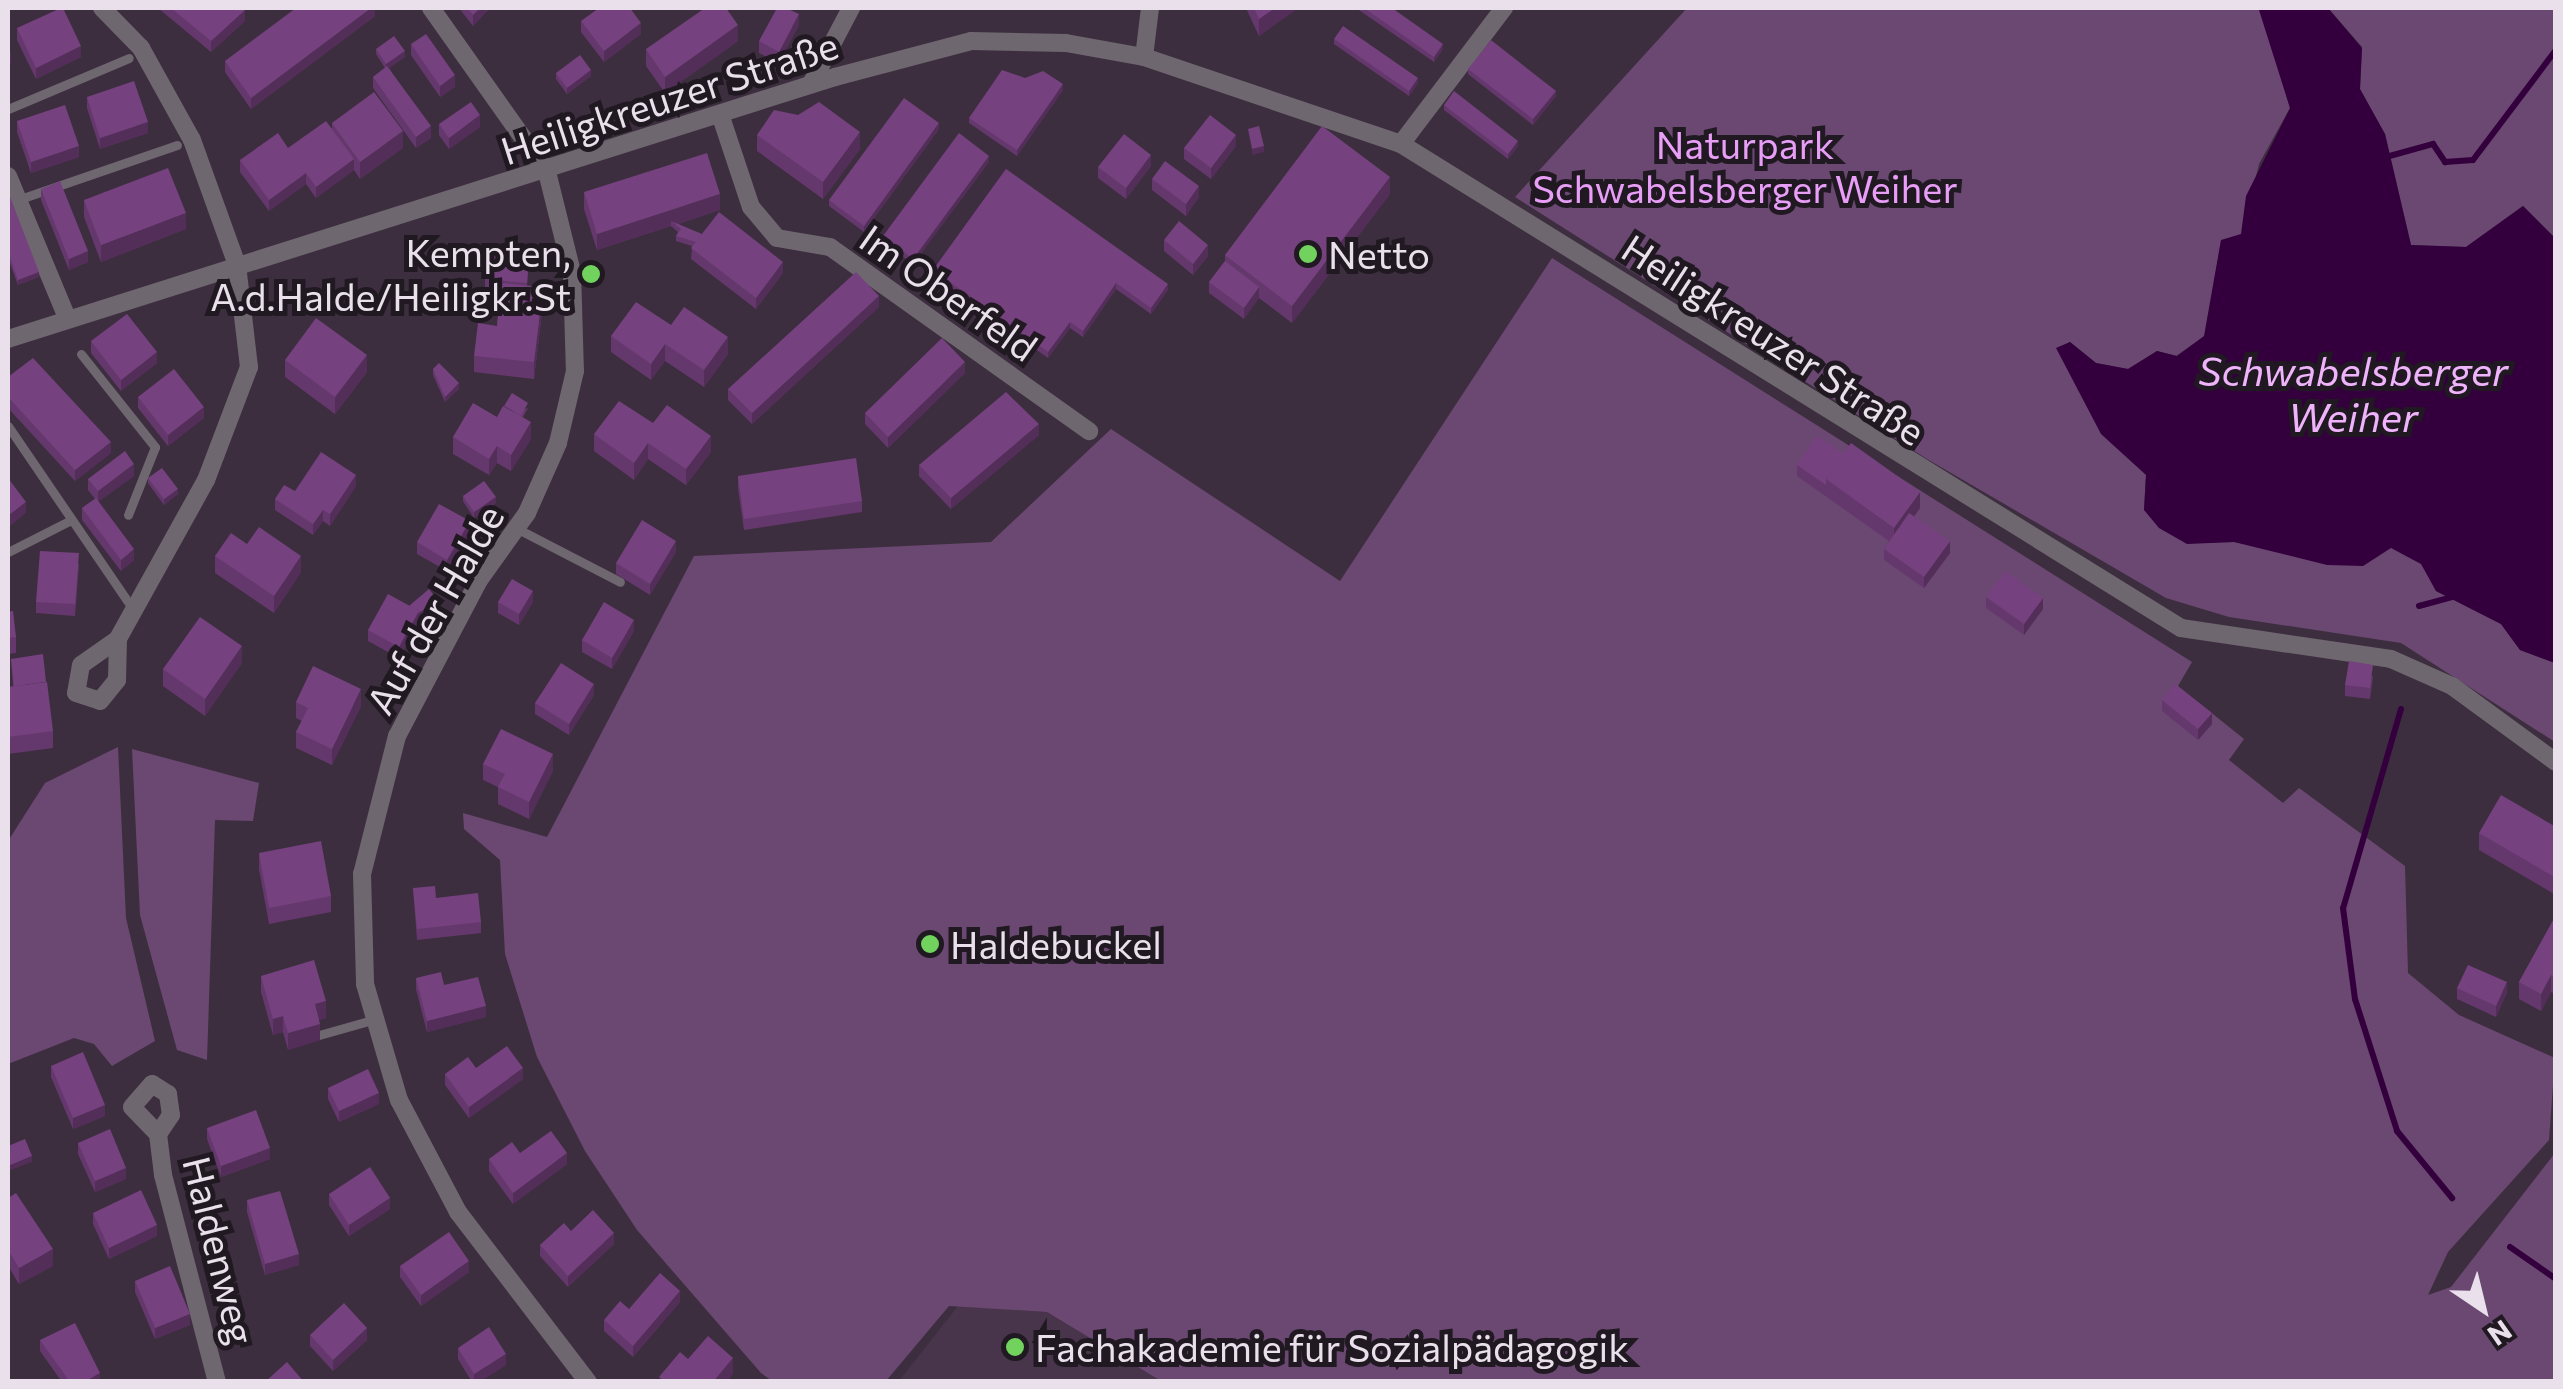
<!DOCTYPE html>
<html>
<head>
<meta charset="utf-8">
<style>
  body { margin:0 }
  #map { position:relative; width:2563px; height:1389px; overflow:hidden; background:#3d2e3f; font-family:Commissioner,sans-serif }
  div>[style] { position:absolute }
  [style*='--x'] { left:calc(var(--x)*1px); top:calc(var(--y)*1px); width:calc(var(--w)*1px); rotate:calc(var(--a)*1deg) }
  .built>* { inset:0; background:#48354c }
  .green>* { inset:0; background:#6b4872 }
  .water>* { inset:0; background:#33003d }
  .stream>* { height:6px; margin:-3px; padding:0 3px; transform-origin:3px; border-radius:3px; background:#33003d }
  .service>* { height:9px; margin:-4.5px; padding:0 4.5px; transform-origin:4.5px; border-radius:4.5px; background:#6f6770 }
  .minor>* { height:18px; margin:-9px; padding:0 9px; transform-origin:9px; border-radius:9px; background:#6f6770 }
  .wall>* { inset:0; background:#65386d }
  .shaded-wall>* { inset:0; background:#522e59 }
  .building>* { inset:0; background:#75417f }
  .dots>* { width:28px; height:28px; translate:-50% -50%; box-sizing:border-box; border:5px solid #201921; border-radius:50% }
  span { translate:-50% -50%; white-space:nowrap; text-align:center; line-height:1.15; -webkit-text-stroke:10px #201921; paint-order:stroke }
  .street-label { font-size:38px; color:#e9e0eb }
  .park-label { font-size:38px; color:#e89ef7 }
  .poi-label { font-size:38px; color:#e9e0eb }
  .right { translate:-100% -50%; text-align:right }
  .left { translate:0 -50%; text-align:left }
  .water-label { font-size:40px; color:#eeb3fa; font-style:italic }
  .frame { position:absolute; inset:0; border:10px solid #e9e0eb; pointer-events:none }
  .north { position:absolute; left:2433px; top:1259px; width:100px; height:100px; -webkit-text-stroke:8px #201921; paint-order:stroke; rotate:145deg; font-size:28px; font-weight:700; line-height:40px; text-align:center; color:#e9e0eb }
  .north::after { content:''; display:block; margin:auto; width:35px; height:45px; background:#e9e0eb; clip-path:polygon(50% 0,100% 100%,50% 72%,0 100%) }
</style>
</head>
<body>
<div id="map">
  <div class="built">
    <div style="clip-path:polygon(958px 1306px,1047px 1312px,1161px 1381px,898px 1382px)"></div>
  </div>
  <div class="green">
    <div style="clip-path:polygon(1687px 8px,2261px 8px,2290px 108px,2259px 164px,2242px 234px,2221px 241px,2205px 336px,2176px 356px,2157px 351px,2128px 369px,2096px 363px,2070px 342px,2057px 349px,2146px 475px,2144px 510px,2187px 543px,2234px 542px,2363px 566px,2391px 547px,2422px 564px,2436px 591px,2501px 624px,2520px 650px,2555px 663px,2555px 742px,2401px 643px,2229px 617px,2166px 598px,1927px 459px,1515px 197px)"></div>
    <div style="clip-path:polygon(2328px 8px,2555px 8px,2555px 238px,2523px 206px,2466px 247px,2411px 245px,2385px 134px,2360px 89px,2362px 47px)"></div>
    <div style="clip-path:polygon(1552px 258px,2192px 662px,2178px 686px,2244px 739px,2229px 760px,2283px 803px,2299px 788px,2405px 866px,2408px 973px,2459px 1015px,2555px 1058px,2549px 1140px,2448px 1252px,2428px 1295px,2451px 1287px,2555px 1153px,2555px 1381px,1161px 1381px,1047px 1312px,949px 1306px,886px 1381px,772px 1381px,761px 1373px,637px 1230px,585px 1151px,537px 1057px,505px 954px,500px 860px,464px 829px,463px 813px,547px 837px,694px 556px,991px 542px,1111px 429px,1340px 581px)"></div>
    <div style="clip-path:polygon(118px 747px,126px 918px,155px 1041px,112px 1066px,94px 1044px,74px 1038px,8px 1064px,8px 841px,45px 783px)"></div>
    <div style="clip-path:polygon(132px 749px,259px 783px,253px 821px,215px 820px,207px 1060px,177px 1050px,140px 915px)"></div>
  </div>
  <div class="water">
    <div style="clip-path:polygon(2328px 8px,2362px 48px,2360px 89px,2385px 134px,2411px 245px,2466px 247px,2523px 206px,2555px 238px,2555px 663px,2520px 650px,2501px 624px,2436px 591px,2421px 564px,2391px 548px,2363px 566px,2327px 565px,2234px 542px,2187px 544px,2159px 528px,2144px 510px,2146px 475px,2101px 434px,2056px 348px,2070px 342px,2096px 363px,2128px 369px,2157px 351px,2177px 356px,2204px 336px,2221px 240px,2241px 234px,2246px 196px,2290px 108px,2259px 10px)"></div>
  </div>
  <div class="stream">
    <div style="--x:2386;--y:157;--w:49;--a:-15.5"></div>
    <div style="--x:2433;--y:144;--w:22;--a:56"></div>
    <div style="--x:2445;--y:162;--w:28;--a:-4"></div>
    <div style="--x:2473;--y:160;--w:138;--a:-53"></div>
    <div style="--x:2419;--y:606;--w:34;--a:-15"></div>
    <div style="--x:2401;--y:709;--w:207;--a:106.2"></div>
    <div style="--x:2343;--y:908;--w:92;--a:82.5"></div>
    <div style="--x:2355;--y:999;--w:139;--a:72.3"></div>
    <div style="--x:2397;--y:1131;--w:87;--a:50.6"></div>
    <div style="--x:2510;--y:1247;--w:56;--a:34.8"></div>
  </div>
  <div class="service">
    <div style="--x:8;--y:109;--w:131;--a:-22.9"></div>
    <div style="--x:20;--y:199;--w:166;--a:-19"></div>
    <div style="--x:81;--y:354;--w:119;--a:51.5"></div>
    <div style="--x:155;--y:447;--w:73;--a:111.7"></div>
    <div style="--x:8;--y:426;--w:220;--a:55.7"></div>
    <div style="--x:516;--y:528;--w:117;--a:27.4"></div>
    <div style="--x:8;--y:552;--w:68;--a:-26.9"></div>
    <div style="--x:319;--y:1035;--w:59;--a:-15.7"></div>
  </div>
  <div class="minor">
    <div style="--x:102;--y:8;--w:56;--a:45.7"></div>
    <div style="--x:141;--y:48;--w:105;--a:61"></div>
    <div style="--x:192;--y:140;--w:133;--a:70.2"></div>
    <div style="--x:237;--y:265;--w:103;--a:83.3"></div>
    <div style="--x:249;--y:367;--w:121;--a:110.8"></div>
    <div style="--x:206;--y:480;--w:182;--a:119"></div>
    <div style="--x:118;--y:639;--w:45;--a:144.9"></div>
    <div style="--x:81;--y:665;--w:28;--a:100"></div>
    <div style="--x:76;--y:693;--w:25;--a:18"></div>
    <div style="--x:100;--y:701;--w:27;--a:-51"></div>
    <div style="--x:117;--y:680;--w:41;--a:-88.6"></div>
    <div style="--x:431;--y:8;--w:201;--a:54.7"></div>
    <div style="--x:547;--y:172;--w:103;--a:76"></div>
    <div style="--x:572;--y:272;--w:99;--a:88.3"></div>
    <div style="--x:575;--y:371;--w:74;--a:103.3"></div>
    <div style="--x:558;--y:443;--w:77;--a:113.9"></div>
    <div style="--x:527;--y:513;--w:82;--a:125.6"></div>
    <div style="--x:479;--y:580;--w:176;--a:117.7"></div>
    <div style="--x:397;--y:736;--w:142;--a:104.2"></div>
    <div style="--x:362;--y:874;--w:110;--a:88.4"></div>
    <div style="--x:365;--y:984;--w:121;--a:73.7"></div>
    <div style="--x:399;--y:1100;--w:127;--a:62.2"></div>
    <div style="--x:458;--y:1212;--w:214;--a:52.6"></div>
    <div style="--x:1144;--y:57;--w:49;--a:-83"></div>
    <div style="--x:811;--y:84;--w:86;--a:-62.2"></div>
    <div style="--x:721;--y:117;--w:95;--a:71.6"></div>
    <div style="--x:751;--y:207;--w:40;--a:50"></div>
    <div style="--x:777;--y:238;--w:54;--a:9.6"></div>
    <div style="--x:830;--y:247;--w:318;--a:35.4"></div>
    <div style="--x:1401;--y:144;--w:171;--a:-52.9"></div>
    <div style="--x:8;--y:176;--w:151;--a:67.4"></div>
    <div style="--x:8;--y:339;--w:868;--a:-17.58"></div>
    <div style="--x:835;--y:77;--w:141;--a:-14.8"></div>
    <div style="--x:971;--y:41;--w:95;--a:1.2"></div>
    <div style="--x:1066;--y:43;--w:79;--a:10.2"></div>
    <div style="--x:1144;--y:57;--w:271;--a:18.7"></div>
    <div style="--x:1401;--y:144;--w:918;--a:31.82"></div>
    <div style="--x:2181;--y:628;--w:212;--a:8.4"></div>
    <div style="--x:2391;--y:659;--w:67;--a:23.9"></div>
    <div style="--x:2452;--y:686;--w:129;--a:36.2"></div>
    <div style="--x:158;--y:1134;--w:37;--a:-134"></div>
    <div style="--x:132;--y:1107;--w:30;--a:-49"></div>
    <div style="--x:152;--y:1084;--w:19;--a:32"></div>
    <div style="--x:168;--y:1094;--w:21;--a:82"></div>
    <div style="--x:171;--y:1115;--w:23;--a:124"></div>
    <div style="--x:158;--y:1134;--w:41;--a:83"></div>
    <div style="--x:163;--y:1175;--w:214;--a:75.4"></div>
  </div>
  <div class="wall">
    <div style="clip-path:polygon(158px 8px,242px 8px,245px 21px,211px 52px)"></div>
    <div style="clip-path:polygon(375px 8px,375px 16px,251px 109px,225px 72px,225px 61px)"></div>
    <div style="clip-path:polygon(459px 8px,490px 8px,473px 26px)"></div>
    <div style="clip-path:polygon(1246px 8px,1298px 8px,1259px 36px)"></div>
    <div style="clip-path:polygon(1356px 8px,1392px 8px,1443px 49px,1434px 62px)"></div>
    <div style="clip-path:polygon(581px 21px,641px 34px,604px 62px,581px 32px)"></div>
    <div style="clip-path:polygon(799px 25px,779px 63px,759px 53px,759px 41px)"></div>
    <div style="clip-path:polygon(17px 28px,81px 57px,36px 79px,17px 40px)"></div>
    <div style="clip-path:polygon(1334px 39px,1418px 83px,1409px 96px,1334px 44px)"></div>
    <div style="clip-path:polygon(738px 41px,665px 93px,646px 66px,646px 49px)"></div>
    <div style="clip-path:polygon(411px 44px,455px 87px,440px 97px,411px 55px)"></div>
    <div style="clip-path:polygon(376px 49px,405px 57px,389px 68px,431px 138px,416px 148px,373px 88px,373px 77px,385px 68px,376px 54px)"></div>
    <div style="clip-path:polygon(1468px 69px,1556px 96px,1533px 125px,1468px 74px)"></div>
    <div style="clip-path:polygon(556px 73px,591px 76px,567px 94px,556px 79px)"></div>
    <div style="clip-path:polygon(1063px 90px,1017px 156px,969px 123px,969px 118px)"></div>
    <div style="clip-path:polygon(87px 97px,148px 133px,100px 149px,87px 108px)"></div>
    <div style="clip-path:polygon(1444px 105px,1518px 146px,1508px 159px,1444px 110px)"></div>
    <div style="clip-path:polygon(17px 121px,79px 157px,31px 173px,17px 132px)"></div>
    <div style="clip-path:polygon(332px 123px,403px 148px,360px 179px,354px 170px,316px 198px,306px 184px,269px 211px,240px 172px,240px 160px,288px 148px,332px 128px)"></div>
    <div style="clip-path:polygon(439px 124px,480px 127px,449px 149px,439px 135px)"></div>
    <div style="clip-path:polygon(939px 129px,864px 232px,829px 206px,829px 200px)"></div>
    <div style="clip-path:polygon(757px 135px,860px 149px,823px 199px,757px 151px)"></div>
    <div style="clip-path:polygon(1236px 146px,1211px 179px,1184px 159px,1184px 148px)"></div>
    <div style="clip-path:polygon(989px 162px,913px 264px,883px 242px,883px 236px)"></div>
    <div style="clip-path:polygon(1151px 166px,1126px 199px,1098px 178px,1098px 167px)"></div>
    <div style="clip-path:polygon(1006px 169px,1168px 290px,1151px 314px,1116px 289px,1083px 337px,1070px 328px,1048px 358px,933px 276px,933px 270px)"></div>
    <div style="clip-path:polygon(1152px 179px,1199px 197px,1186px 216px,1152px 190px)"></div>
    <div style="clip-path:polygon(41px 189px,88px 262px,69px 270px,41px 200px)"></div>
    <div style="clip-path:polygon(8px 192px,39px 277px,18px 285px,8px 258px)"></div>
    <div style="clip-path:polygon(584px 192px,720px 210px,678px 224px,783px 273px,756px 309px,691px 259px,692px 246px,676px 241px,676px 236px,678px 232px,671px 226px,597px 250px,584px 209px)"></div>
    <div style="clip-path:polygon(1390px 194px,1292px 323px,1259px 298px,1244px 319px,1209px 293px,1209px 282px,1225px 261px,1225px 255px)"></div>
    <div style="clip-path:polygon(84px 200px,186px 229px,101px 262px,84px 217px)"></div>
    <div style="clip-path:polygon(1164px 240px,1208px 256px,1193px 275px,1164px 251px)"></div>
    <div style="clip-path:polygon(529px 263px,527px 286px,543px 304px,534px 379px,474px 372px,474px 356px,497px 326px,500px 292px,485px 290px,485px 279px)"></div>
    <div style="clip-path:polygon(879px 307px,752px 424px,728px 400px,728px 389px)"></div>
    <div style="clip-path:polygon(671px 325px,728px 354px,704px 387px,665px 361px,651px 380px,611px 352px,611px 336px)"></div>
    <div style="clip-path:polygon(91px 341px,157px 363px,121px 391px,91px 353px)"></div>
    <div style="clip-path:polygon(285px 360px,367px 372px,335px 414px,285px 377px)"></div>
    <div style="clip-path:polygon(433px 369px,459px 389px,445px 402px,433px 375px)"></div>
    <div style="clip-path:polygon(965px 373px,888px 448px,865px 424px,865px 413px)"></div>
    <div style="clip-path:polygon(8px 377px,111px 453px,75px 481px,8px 408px)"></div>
    <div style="clip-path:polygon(138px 397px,204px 418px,168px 446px,138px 408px)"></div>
    <div style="clip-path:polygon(528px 408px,523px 417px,531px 439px,511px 471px,497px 463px,489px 475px,453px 454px,453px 437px,497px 417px)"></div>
    <div style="clip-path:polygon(653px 423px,711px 452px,686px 485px,648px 459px,634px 480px,594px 451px,594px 434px)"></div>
    <div style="clip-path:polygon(1039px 435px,951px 509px,919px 476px,919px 465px)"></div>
    <div style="clip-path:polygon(1797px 465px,1920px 508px,1914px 516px,1950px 553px,1924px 588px,1884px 560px,1884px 549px,1889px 541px,1797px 476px)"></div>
    <div style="clip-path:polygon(134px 476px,98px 502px,134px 560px,121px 571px,82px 520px,82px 508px,95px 499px,88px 490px,88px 479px)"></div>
    <div style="clip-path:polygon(738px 476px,862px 501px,862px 512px,744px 530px,738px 488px)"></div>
    <div style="clip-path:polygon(148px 478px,178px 494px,164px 505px,148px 483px)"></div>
    <div style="clip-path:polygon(356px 486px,330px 526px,323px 521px,313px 535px,275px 510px,275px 499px,295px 491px)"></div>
    <div style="clip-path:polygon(463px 496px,496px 503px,474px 518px,463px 501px)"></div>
    <div style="clip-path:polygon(470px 533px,447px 571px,417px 554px,417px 542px)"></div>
    <div style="clip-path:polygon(247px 544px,301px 572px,274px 613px,215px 573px,215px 556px)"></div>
    <div style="clip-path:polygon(676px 552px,650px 595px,616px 574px,616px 563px)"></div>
    <div style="clip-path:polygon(79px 564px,75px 616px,36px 613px,36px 602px)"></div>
    <div style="clip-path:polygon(1986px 597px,2043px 609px,2024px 635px,1986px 608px)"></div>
    <div style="clip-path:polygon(498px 602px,533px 602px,519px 625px,498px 613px)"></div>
    <div style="clip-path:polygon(409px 606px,439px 608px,419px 618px,419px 622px,399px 658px,368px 641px,368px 630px)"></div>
    <div style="clip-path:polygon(8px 612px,16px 637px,16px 653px,8px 654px)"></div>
    <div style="clip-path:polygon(634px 631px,612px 669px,582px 652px,582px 640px)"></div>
    <div style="clip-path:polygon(11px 659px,53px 731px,53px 748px,8px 754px,8px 687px,13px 686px)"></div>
    <div style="clip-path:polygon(242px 663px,205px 716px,163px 686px,163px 669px)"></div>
    <div style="clip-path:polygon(2373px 676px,2370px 699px,2345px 696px,2345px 685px)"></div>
    <div style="clip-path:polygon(594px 695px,569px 735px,535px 714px,535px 703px)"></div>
    <div style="clip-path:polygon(2162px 700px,2212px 724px,2198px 740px,2162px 711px)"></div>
    <div style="clip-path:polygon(296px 702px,361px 706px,332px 765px,296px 748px,296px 732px,302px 721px,296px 718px)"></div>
    <div style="clip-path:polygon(483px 764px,553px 771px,529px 819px,498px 804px,498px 787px,483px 780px)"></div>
    <div style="clip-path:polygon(2556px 827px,2556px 895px,2479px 850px,2479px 833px)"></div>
    <div style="clip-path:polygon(259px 853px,331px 896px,331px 912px,269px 924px,259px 869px)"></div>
    <div style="clip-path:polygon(413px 888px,436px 898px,481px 922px,481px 933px,417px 940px)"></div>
    <div style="clip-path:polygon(2556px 915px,2556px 994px,2551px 992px,2541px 1011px,2519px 999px,2519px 982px)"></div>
    <div style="clip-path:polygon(261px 976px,326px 1018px,319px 1020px,320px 1040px,288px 1050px,283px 1032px,273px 1035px,261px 992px)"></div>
    <div style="clip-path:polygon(416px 978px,444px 985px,486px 1017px,427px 1032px,416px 989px)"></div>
    <div style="clip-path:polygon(2457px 988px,2507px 993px,2496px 1017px,2457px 999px)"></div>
    <div style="clip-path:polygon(51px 1066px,105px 1116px,73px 1129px,51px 1077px)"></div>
    <div style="clip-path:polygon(445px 1074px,523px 1079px,469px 1118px,445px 1085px)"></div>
    <div style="clip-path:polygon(328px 1088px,379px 1104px,339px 1122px,328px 1099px)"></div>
    <div style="clip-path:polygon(207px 1128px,270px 1159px,221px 1177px,207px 1139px)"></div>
    <div style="clip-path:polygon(78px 1143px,126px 1179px,95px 1192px,78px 1154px)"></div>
    <div style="clip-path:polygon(520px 1153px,567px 1164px,513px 1204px,489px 1171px,489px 1159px)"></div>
    <div style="clip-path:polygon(329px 1194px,390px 1209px,349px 1236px,329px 1205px)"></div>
    <div style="clip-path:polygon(8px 1198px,53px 1266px,19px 1284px,10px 1269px,8px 1271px)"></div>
    <div style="clip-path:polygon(247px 1200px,299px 1265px,265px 1275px,247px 1212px)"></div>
    <div style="clip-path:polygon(93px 1213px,157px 1236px,109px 1259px,93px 1224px)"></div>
    <div style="clip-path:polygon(571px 1231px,614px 1244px,568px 1287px,540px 1256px,540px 1245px)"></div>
    <div style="clip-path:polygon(400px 1266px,469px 1272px,421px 1306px,400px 1277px)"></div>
    <div style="clip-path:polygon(135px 1281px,190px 1325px,155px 1339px,135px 1292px)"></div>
    <div style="clip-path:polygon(680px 1302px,633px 1357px,604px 1331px,604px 1320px,629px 1309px)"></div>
    <div style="clip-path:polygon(310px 1335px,367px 1340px,333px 1371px,310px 1346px)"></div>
    <div style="clip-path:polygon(40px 1340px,100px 1382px,62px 1382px,40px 1351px)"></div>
    <div style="clip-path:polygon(458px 1348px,506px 1365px,479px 1382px,472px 1382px,458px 1359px)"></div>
  </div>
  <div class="shaded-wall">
    <div style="clip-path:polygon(371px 8px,375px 8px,375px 16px,251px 109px,251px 98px)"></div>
    <div style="clip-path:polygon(480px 8px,490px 8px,473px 26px,473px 15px)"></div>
    <div style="clip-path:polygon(1275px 8px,1298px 8px,1259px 36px,1259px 19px)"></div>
    <div style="clip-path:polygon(245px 10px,245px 21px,211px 52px,211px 41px)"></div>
    <div style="clip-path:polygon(799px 14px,799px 25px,779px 63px,779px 52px)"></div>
    <div style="clip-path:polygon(641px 23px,641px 34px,604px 62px,604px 51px)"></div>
    <div style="clip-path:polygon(738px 25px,738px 41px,665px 93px,665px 77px)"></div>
    <div style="clip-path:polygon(1443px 44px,1443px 49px,1434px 62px,1434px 57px)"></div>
    <div style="clip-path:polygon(81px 46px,81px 57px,36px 79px,36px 68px)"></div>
    <div style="clip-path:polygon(405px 51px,405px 57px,386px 70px,386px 64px)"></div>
    <div style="clip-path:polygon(11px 52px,11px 63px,8px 65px,8px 54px)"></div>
    <div style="clip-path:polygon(591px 70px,591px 76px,567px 94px,567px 88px)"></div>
    <div style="clip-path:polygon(455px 75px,455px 87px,440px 97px,440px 86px)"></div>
    <div style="clip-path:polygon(1418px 78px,1418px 83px,1409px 96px,1409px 91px)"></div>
    <div style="clip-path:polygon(1063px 84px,1063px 90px,1017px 156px,1017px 150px)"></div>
    <div style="clip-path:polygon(1556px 91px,1556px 96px,1533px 125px,1533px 119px)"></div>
    <div style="clip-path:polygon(480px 115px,480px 127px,449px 149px,449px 138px)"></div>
    <div style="clip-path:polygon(148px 122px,148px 133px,100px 149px,100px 138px)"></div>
    <div style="clip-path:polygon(939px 123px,939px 129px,864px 232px,864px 226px)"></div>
    <div style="clip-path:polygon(431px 126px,431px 138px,416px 148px,416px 137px)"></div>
    <div style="clip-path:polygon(403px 131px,403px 148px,360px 179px,360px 162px)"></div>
    <div style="clip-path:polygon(860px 132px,860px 149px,823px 199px,823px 182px)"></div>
    <div style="clip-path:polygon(1236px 135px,1236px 146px,1211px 179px,1211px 168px)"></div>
    <div style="clip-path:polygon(1518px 141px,1518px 146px,1508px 159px,1508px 154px)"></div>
    <div style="clip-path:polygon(79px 146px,79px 157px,31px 173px,31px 162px)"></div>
    <div style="clip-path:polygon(1264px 146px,1264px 152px,1252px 155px,1252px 149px)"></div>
    <div style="clip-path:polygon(1151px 155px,1151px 166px,1126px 199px,1126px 188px)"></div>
    <div style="clip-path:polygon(989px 156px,989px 162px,913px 264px,913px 259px)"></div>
    <div style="clip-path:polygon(354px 159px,354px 170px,316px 198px,316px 187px)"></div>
    <div style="clip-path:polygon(306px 173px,306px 184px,269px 211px,269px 200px)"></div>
    <div style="clip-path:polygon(1390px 177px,1390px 194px,1292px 323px,1292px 306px)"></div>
    <div style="clip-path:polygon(1199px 186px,1199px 197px,1186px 216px,1186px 204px)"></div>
    <div style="clip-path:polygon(720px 194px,720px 210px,676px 225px,671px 221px,671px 226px,597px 250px,597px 234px)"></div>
    <div style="clip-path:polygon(186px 213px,186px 229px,101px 262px,101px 245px)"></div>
    <div style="clip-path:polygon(1208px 245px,1208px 256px,1193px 275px,1193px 264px)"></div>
    <div style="clip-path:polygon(88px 251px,88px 262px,69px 270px,69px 259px)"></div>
    <div style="clip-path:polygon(783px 262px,783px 273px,756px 309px,756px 298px)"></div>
    <div style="clip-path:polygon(39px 272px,39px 277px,18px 285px,18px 280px)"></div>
    <div style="clip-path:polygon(1116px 283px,1116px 289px,1083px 337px,1083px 331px)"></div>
    <div style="clip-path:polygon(1168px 284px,1168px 290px,1151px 314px,1151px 308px)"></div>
    <div style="clip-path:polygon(543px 287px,543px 304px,534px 379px,534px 362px)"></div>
    <div style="clip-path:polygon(1259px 287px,1259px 298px,1244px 319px,1244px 308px)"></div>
    <div style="clip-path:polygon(879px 296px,879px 307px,752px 424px,752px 413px)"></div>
    <div style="clip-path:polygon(1070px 322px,1070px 328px,1048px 358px,1048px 352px)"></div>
    <div style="clip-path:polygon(728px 337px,728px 354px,704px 387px,704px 370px)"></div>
    <div style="clip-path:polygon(665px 344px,665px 361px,651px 380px,651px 364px)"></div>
    <div style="clip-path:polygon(157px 352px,157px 363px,121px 391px,121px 380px)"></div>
    <div style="clip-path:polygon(367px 355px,367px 372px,335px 414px,335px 397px)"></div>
    <div style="clip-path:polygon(965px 362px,965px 373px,888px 448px,888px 437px)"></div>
    <div style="clip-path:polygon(459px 383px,459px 389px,445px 402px,445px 397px)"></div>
    <div style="clip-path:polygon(204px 407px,204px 418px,168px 446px,168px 435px)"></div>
    <div style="clip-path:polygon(531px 422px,531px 439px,511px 471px,511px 455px)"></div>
    <div style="clip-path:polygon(1039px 424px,1039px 435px,951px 509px,951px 498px)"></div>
    <div style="clip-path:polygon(711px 436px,711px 452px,686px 485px,686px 469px)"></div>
    <div style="clip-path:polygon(111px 442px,111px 453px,75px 481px,75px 470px)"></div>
    <div style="clip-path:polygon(648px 443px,648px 459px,634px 480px,634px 463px)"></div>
    <div style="clip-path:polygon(497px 446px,497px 463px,489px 475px,489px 459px)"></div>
    <div style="clip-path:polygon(134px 464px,134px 476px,98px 502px,98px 491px)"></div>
    <div style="clip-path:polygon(356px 475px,356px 486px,330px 526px,330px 514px)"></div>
    <div style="clip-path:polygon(178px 489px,178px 494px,164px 505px,164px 499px)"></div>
    <div style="clip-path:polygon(1920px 492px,1920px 508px,1894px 545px,1894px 528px)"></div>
    <div style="clip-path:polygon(496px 497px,496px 503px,474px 518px,474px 512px)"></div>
    <div style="clip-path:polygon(26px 502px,26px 513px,8px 528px,8px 516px)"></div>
    <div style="clip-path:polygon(323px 510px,323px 521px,313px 535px,313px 524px)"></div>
    <div style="clip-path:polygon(470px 521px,470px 533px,447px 571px,447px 560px)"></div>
    <div style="clip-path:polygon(676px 541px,676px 552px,650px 595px,650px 584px)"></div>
    <div style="clip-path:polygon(1950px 541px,1950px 553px,1924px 588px,1924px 577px)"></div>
    <div style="clip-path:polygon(134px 549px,134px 560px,121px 571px,121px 560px)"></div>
    <div style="clip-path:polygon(301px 556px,301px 572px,274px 613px,274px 596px)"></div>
    <div style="clip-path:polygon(533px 591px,533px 602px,519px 625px,519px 614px)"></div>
    <div style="clip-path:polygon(2043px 598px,2043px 609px,2024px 635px,2024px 624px)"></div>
    <div style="clip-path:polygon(439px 602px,439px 608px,419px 618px,419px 622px,399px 658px,399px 647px,415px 615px)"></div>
    <div style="clip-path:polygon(634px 620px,634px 631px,612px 669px,612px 658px)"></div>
    <div style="clip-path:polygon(242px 646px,242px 663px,205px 716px,205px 699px)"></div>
    <div style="clip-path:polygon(594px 684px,594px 695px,569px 735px,569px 724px)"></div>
    <div style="clip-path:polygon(361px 689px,361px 706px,332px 765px,332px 749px)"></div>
    <div style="clip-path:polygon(2212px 713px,2212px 724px,2198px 740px,2198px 729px)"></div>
    <div style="clip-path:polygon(553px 754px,553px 771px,529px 819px,529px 802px)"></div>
    <div style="clip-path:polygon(2551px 975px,2551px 992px,2541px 1011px,2541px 994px)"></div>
    <div style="clip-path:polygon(2507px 982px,2507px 993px,2496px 1017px,2496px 1006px)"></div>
    <div style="clip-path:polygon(326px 1001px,326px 1018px,315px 1021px,315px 1004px)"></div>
    <div style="clip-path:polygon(486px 1006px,486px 1017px,427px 1032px,427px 1021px)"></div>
    <div style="clip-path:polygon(283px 1016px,283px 1032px,273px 1035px,273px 1019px)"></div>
    <div style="clip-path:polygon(320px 1024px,320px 1040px,288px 1050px,288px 1033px)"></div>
    <div style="clip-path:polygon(523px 1068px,523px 1079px,469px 1118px,469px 1107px)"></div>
    <div style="clip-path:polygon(379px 1093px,379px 1104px,339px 1122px,339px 1111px)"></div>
    <div style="clip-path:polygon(105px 1105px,105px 1116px,73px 1129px,73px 1118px)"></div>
    <div style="clip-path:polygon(270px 1148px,270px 1159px,221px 1177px,221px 1166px)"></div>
    <div style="clip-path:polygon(567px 1153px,567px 1164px,513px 1204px,513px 1193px)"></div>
    <div style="clip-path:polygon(32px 1156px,32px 1162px,8px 1171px,8px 1166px)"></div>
    <div style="clip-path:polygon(126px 1168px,126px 1179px,95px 1192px,95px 1181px)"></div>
    <div style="clip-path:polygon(390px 1198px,390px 1209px,349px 1236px,349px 1225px)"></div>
    <div style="clip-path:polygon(157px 1225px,157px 1236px,109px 1259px,109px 1248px)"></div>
    <div style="clip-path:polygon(614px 1233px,614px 1244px,568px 1287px,568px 1276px)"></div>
    <div style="clip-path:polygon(53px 1249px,53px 1266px,19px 1284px,19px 1268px)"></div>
    <div style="clip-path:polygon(10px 1253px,10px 1269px,8px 1271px,8px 1254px)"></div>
    <div style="clip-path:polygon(299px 1254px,299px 1265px,265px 1275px,265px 1264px)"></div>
    <div style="clip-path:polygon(469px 1261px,469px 1272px,421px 1306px,421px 1295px)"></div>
    <div style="clip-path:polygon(680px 1291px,680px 1302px,633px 1357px,633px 1346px)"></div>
    <div style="clip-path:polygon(190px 1314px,190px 1325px,155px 1339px,155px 1328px)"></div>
    <div style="clip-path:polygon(367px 1328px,367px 1340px,333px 1371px,333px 1360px)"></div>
    <div style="clip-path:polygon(506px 1354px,506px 1365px,479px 1382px,474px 1382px,474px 1374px)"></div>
    <div style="clip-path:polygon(733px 1358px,733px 1374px,727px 1382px,713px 1382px)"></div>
    <div style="clip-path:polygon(100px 1373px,100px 1382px,84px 1382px)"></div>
  </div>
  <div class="building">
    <div style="clip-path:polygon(61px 8px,63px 8px,81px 46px,36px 68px,17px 28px)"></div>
    <div style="clip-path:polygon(171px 8px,242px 8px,245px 10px,211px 41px)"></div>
    <div style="clip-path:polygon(296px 8px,371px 8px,251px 98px,225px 61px)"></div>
    <div style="clip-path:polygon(467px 8px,480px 8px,473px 15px)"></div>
    <div style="clip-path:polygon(599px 8px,630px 8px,641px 23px,604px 51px,581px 21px)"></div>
    <div style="clip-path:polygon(705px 8px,726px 8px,738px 25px,665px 77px,646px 49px)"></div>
    <div style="clip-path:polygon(777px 8px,786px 8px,799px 14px,779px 52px,759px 41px)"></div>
    <div style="clip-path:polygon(1254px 8px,1275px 8px,1259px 19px)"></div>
    <div style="clip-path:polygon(1364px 8px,1392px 8px,1443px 44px,1434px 57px)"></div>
    <div style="clip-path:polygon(1343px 26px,1418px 78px,1409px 91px,1334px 39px)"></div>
    <div style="clip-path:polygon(426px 34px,455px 75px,440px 86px,411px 44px)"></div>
    <div style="clip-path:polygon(394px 36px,405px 51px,386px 64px,376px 49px)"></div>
    <div style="clip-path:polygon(1491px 40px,1556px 91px,1533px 119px,1468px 69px)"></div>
    <div style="clip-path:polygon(580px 55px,591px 70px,567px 88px,556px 73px)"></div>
    <div style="clip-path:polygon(387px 66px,431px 126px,416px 137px,373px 77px)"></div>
    <div style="clip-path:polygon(1002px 70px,1025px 78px,1043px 71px,1063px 84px,1017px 150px,969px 118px)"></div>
    <div style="clip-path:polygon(134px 81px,148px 122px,100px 138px,87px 97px)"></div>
    <div style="clip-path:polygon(1454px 91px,1518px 141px,1508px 154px,1444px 105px)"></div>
    <div style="clip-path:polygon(374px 92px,403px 131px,360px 162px,332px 123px)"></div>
    <div style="clip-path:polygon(904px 98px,939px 123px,864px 226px,829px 200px)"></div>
    <div style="clip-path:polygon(471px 102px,480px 115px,449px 138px,439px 124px)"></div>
    <div style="clip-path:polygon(819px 102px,860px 132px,823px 182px,757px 135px,774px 110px,798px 115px)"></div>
    <div style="clip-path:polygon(65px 105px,79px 146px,31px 162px,17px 121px)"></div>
    <div style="clip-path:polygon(1210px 115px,1236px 135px,1211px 168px,1184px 148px)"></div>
    <div style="clip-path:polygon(326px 121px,354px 159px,316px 187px,306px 173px,269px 200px,240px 160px,278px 133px,288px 148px)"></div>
    <div style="clip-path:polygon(1259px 126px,1264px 146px,1252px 149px,1248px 129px)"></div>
    <div style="clip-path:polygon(1322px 126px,1390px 177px,1292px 306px,1225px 255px)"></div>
    <div style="clip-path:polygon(959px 133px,989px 156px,913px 259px,883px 236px)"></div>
    <div style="clip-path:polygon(1124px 134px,1151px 155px,1126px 188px,1098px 167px)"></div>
    <div style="clip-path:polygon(707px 153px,720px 194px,597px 234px,584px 192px)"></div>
    <div style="clip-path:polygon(1165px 161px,1199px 186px,1186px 204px,1152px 179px)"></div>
    <div style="clip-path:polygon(168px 168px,186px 213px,101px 245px,84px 200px)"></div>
    <div style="clip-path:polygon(1006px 169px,1168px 284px,1151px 308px,1116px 283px,1083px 331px,1070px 322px,1048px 352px,933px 270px)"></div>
    <div style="clip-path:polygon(60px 181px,88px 251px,69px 259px,41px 189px)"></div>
    <div style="clip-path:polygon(8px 192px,39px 272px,18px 280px,8px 252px)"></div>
    <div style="clip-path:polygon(719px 212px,783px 262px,756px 298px,691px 248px)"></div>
    <div style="clip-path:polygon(671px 221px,702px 234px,696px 242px,676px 236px,681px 229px)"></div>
    <div style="clip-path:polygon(1179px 221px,1208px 245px,1193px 264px,1164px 240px)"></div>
    <div style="clip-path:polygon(487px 249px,529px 252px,527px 283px,485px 279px)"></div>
    <div style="clip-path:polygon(1225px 261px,1259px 287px,1244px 308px,1209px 282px)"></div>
    <div style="clip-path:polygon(856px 272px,879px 296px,752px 413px,728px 389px)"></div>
    <div style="clip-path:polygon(501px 283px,543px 287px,534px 362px,474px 356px,478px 323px,497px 326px)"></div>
    <div style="clip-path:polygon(636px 302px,671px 325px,684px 307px,728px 337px,704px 370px,665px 344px,651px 364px,611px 336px)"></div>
    <div style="clip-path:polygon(127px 314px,157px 352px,121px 380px,91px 341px)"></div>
    <div style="clip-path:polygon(316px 318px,367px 355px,335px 397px,285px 360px)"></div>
    <div style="clip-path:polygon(942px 338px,965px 362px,888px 437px,865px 413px)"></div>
    <div style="clip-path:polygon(33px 358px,111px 442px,75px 470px,8px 397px,8px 377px)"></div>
    <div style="clip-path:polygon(439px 363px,459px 383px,445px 397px,433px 369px)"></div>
    <div style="clip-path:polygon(174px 369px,204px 407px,168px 435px,138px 397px)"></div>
    <div style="clip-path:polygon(1006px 392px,1039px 424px,951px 498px,919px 465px)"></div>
    <div style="clip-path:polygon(512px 393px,528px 403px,521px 416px,504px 406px)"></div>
    <div style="clip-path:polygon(619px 401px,653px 423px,667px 405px,711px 436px,686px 469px,648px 443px,634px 463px,594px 434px)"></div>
    <div style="clip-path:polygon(473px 403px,497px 417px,503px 406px,531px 422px,511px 455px,497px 446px,489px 459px,453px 437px)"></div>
    <div style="clip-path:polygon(1817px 436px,1844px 454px,1826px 479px,1826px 485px,1797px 465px)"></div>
    <div style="clip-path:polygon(1851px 443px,1920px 492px,1894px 528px,1826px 479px)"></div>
    <div style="clip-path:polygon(125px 451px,134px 464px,98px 491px,88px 479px)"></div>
    <div style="clip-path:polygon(321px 452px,356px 475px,330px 514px,323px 510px,313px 524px,275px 499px,284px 485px,295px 491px)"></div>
    <div style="clip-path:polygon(856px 458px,862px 501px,744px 519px,738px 476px)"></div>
    <div style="clip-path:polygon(162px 468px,178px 489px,164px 499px,148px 478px)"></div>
    <div style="clip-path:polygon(8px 478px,26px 502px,8px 516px)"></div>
    <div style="clip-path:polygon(484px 481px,496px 497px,474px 512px,463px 496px)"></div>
    <div style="clip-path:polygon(96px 498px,134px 549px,121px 560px,82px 508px)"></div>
    <div style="clip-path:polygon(439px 504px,470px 521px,447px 560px,417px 542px)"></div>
    <div style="clip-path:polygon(1909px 513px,1950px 541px,1924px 577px,1884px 549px)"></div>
    <div style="clip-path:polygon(642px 520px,676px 541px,650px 584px,616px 563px)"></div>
    <div style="clip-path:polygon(259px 527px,301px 556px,274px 596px,215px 556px,231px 533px,247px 544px)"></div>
    <div style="clip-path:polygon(40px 551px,79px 553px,75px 604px,36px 602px)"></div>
    <div style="clip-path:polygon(2005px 571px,2043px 598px,2024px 624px,1986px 597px)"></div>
    <div style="clip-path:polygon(512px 579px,533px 591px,519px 614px,498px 602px)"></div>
    <div style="clip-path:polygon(429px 589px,439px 602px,417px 613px,419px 611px,409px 606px)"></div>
    <div style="clip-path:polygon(388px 594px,419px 611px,399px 647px,368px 630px)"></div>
    <div style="clip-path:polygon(604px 602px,634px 620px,612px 658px,582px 640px)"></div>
    <div style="clip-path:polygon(13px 611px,16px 637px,8px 638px,8px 612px)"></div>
    <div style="clip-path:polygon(200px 617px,242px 646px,205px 699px,163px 669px)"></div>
    <div style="clip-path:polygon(43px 654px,46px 682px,14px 686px,11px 659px)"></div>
    <div style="clip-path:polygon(2349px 661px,2373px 665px,2370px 688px,2345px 685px)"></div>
    <div style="clip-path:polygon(561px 663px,594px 684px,569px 724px,535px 703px)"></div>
    <div style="clip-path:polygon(313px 666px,361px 689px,332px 749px,296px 732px,308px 708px,296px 702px)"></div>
    <div style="clip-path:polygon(47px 682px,53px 731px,8px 737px,8px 687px)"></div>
    <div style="clip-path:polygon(2175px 684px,2212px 713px,2198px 729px,2162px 700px)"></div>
    <div style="clip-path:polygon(501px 729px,553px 754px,529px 802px,498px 787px,505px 774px,483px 764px)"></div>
    <div style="clip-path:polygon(2501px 795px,2556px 827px,2556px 878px,2479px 833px)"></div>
    <div style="clip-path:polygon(321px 841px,331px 896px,269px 908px,259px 853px)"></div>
    <div style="clip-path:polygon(435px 886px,436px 898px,478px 893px,481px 922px,417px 929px,413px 888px)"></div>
    <div style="clip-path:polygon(2556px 915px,2556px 978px,2551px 975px,2541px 994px,2519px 982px)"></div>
    <div style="clip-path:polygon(314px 960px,326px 1001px,315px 1004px,320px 1024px,288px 1033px,283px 1016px,273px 1019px,261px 976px)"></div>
    <div style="clip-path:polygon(2468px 965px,2507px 982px,2496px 1006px,2457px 988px)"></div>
    <div style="clip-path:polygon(441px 972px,444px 985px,478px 977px,486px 1006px,427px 1021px,416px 978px)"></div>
    <div style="clip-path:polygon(507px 1046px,523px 1068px,469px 1107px,445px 1074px,468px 1057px,476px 1068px)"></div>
    <div style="clip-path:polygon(83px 1052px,105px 1105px,73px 1118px,51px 1066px)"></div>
    <div style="clip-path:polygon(368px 1069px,379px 1093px,339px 1111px,328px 1088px)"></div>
    <div style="clip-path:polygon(256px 1110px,270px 1148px,221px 1166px,207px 1128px)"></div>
    <div style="clip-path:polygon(110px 1129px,126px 1168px,95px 1181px,78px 1143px)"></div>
    <div style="clip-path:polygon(551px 1131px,567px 1153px,513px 1193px,489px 1159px,512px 1142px,520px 1153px)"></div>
    <div style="clip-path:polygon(25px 1139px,32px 1156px,8px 1166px,8px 1146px)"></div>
    <div style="clip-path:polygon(370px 1167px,390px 1198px,349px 1225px,329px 1194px)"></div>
    <div style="clip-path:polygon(141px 1190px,157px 1225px,109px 1248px,93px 1213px)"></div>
    <div style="clip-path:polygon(280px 1191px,299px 1254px,265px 1264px,247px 1200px)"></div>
    <div style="clip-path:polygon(16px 1193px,53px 1249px,19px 1268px,10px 1253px,8px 1254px,8px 1198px)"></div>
    <div style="clip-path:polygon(593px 1210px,614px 1233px,568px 1276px,540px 1245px,564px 1223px,571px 1231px)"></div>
    <div style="clip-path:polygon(449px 1232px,469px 1261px,421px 1295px,400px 1266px)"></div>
    <div style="clip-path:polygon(170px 1266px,190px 1314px,155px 1328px,135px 1281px)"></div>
    <div style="clip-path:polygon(660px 1273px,680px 1291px,633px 1346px,604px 1320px,620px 1301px,629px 1309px)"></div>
    <div style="clip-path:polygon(344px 1303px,367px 1328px,333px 1360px,310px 1335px)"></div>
    <div style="clip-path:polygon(75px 1323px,100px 1373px,84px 1382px,70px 1382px,40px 1340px)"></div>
    <div style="clip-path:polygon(489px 1327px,506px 1354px,474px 1374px,458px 1348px)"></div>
    <div style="clip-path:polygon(708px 1336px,733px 1358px,713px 1382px,664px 1382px,659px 1377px,680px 1352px,688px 1359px)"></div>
    <div style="clip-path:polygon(287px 1362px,304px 1382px,265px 1382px)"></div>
  </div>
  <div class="dots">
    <div style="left:1308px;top:254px;background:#71d35e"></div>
    <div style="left:591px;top:274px;background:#71d35e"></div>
    <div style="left:930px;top:944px;background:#71d35e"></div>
    <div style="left:1015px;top:1347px;background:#71d35e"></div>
  </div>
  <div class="street-label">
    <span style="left:669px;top:97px;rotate:-18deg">Heiligkreuzer Straße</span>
    <span style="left:949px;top:292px;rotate:35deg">Im Oberfeld</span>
    <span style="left:1774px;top:339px;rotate:33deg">Heiligkreuzer Straße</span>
    <span style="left:434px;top:609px;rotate:-60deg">Auf der Halde</span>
    <span style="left:220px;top:1250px;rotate:76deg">Haldenweg</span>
  </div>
  <div class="park-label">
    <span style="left:1745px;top:166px">Naturpark<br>Schwabelsberger Weiher</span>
  </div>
  <div class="poi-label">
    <span class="right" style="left:571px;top:274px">Kempten,<br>A.d.Halde/Heiligkr.St</span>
    <span class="left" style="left:1328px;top:254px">Netto</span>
    <span class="left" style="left:950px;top:944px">Haldebuckel</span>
    <span class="left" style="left:1035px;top:1347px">Fachakademie für Sozialpädagogik</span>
  </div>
  <div class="water-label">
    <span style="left:2353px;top:393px">Schwabelsberger<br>Weiher</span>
  </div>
  <div class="frame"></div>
  <div class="north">N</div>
</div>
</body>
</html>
